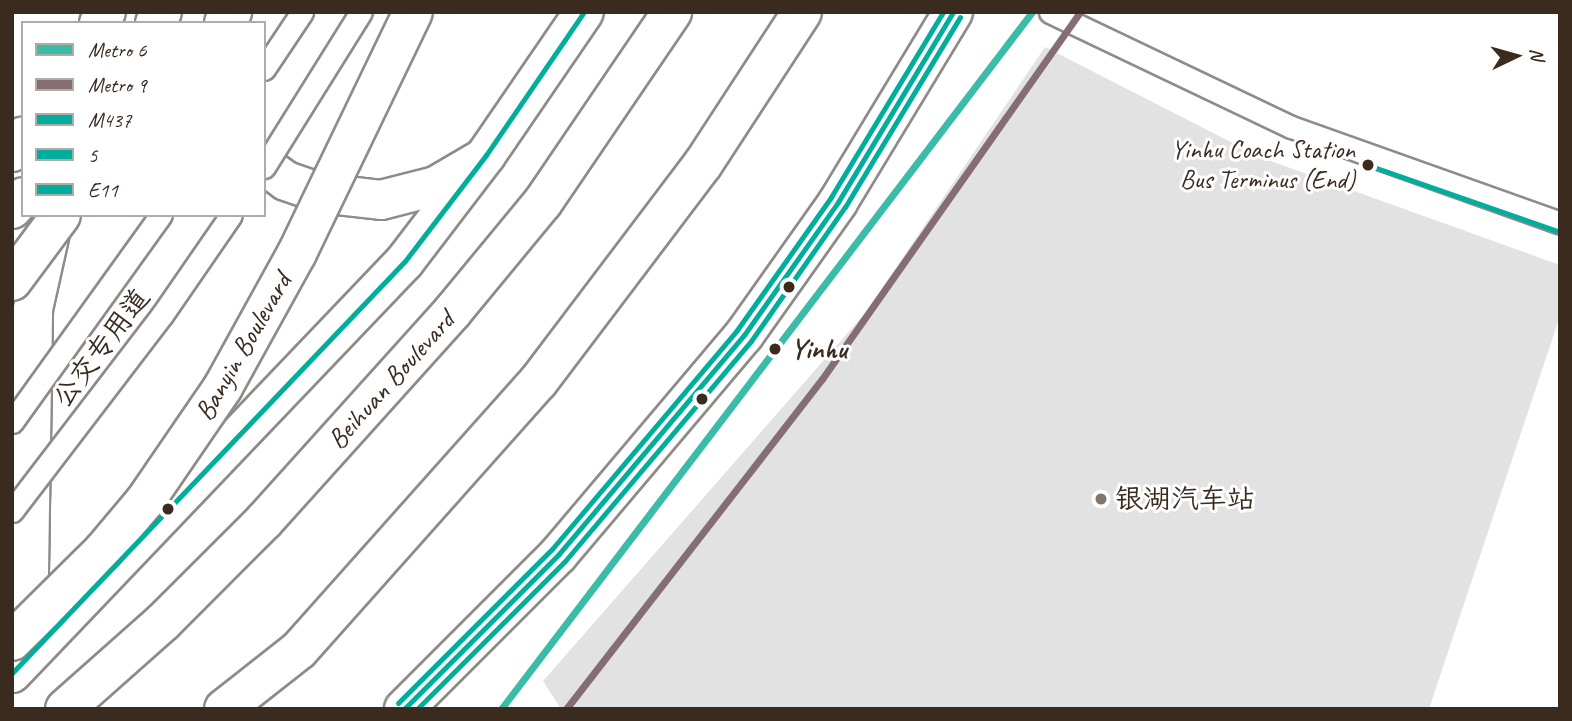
<!DOCTYPE html>
<html>
<head>
<meta charset="utf-8">
<style>
  body { margin:0 }
  #map { position:relative; width:1572px; height:721px; overflow:hidden; background:#fff; font-family:Caveat,"LXGW WenKai TC",sans-serif }
  div>[style] { position:absolute }
  [style*='--x'] { left:calc(var(--x)*1px); top:calc(var(--y)*1px); width:calc(var(--w)*1px); rotate:calc(var(--a)*1deg) }
  .building>* { inset:0; background:#e3e2e2 }
  .roads { filter:drop-shadow(2px 0 #8e8b88) drop-shadow(-2px 0 #8e8b88) drop-shadow(0 2px #8e8b88) drop-shadow(0 -2px #8e8b88) }
  .service>* { height:21px; margin:-10.5px; padding:0 10.5px; transform-origin:10.5px; border-radius:10.5px; background:#fff }
  .tertiary>* { height:38px; margin:-19px; padding:0 19px; transform-origin:19px; border-radius:19px; background:#fff }
  .primary>* { height:38px; margin:-19px; padding:0 19px; transform-origin:19px; border-radius:19px; background:#fff }
  .trunk>* { height:38px; margin:-19px; padding:0 19px; transform-origin:19px; border-radius:19px; background:#fff }
  .bridges { filter:drop-shadow(2px 0 #8e8b88) drop-shadow(-2px 0 #8e8b88) drop-shadow(0 2px #8e8b88) drop-shadow(0 -2px #8e8b88) }
  .service-bridge>* { height:21px; margin:-10.5px; padding:0 10.5px; transform-origin:10.5px; border-radius:10.5px; background:#fff }
  .primary-bridge>* { height:38px; margin:-19px; padding:0 19px; transform-origin:19px; border-radius:19px; background:#fff }
  .bus-1>* { height:5px; margin:-2.5px; padding:0 2.5px; transform-origin:2.5px; border-radius:2.5px; background:#01ad9c }
  .bus-2>* { height:5px; margin:-2.5px; padding:0 2.5px; transform-origin:2.5px; border-radius:2.5px; background:#01ad9c }
  .bus-3>* { height:5px; margin:-2.5px; padding:0 2.5px; transform-origin:2.5px; border-radius:2.5px; background:#01ad9c }
  .metro-1>* { height:7px; margin:-3.5px; padding:0 3.5px; transform-origin:3.5px; border-radius:3.5px; background:#3abca8 }
  .metro-2>* { height:7px; margin:-3.5px; padding:0 3.5px; transform-origin:3.5px; border-radius:3.5px; background:#846e74 }
  .dots>* { width:19px; height:19px; translate:-50% -50%; box-sizing:border-box; border:4px solid #fff; border-radius:50% }
  span { translate:-50% -50%; white-space:nowrap; text-align:center; line-height:1.15; -webkit-text-stroke:6px #fff; paint-order:stroke }
  .bus-label { font-size:26px; color:#3b2a1e }
  .right { translate:-100% -50%; text-align:right }
  .street-label { font-size:28px; color:#3b2a1e }
  .stop-label { font-size:28px; color:#3b2a1e; font-weight:700 }
  .left { translate:0 -50%; text-align:left }
  .poi-label { font-size:28px; color:#3b2a1e }
  .frame { position:absolute; inset:0; border:14px solid #3b2a1e; pointer-events:none }
  .legend { position:absolute; left:21px; top:21px; width:245px; height:196px; box-sizing:border-box; background:#fff; border:2px solid #b1aaa5; margin:0; padding:9px 12px; list-style:none; font-size:21px; color:#3b2a1e }
  .legend li { display:flex; align-items:center; gap:14px; height:35px }
  .legend b { width:35px; border:2px solid #b1aaa5 }
  .north { position:absolute; left:1481px; top:21px; width:70px; height:70px; -webkit-text-stroke:5px #fff; paint-order:stroke; rotate:85deg; font-size:19px; font-weight:700; line-height:28px; text-align:center; color:#3b2a1e }
  .north::after { content:''; display:block; margin:auto; width:24px; height:32px; background:#3b2a1e; clip-path:polygon(50% 0,100% 100%,50% 72%,0 100%) }
</style>
</head>
<body>
<div id="map">
  <div class="building">
    <div style="clip-path:polygon(1045px 47px,1262px 158px,1560px 265px,1560px 316px,1429px 709px,561px 709px,543px 681px,866px 312px)"></div>
  </div>
  <div class="roads">
    <div class="service">
      <div style="--x:1050;--y:12;--w:267;--a:25.5"></div>
      <div style="--x:1291;--y:127;--w:286;--a:19.6"></div>
      <div style="--x:264;--y:69;--w:69;--a:-56.3"></div>
    </div>
    <div class="tertiary">
      <div style="--x:264;--y:165;--w:27;--a:36"></div>
      <div style="--x:286;--y:181;--w:36;--a:19"></div>
      <div style="--x:320;--y:193;--w:61;--a:6.5"></div>
      <div style="--x:381;--y:200;--w:57;--a:-14.3"></div>
      <div style="--x:436;--y:186;--w:53;--a:-30.4"></div>
    </div>
    <div class="primary">
      <div style="--x:99;--y:23;--w:13;--a:-58"></div>
      <div style="--x:155;--y:23;--w:13;--a:-58"></div>
      <div style="--x:224;--y:23;--w:14;--a:-54"></div>
      <div style="--x:12;--y:152;--w:19;--a:-55"></div>
      <div style="--x:12;--y:209;--w:16;--a:-47"></div>
      <div style="--x:404;--y:709;--w:218;--a:-45"></div>
      <div style="--x:558;--y:555;--w:288;--a:-49.8"></div>
      <div style="--x:744;--y:335;--w:163;--a:-54.7"></div>
      <div style="--x:838;--y:202;--w:222;--a:-58.8"></div>
    </div>
    <div class="trunk">
      <div style="--x:13;--y:653;--w:84;--a:-79"></div>
      <div style="--x:29;--y:571;--w:262;--a:-89.1"></div>
      <div style="--x:33;--y:309;--w:87;--a:-77.4"></div>
      <div style="--x:12;--y:673;--w:569;--a:-46.35"></div>
      <div style="--x:405;--y:261;--w:133;--a:-52.6"></div>
      <div style="--x:486;--y:155;--w:173;--a:-55.6"></div>
      <div style="--x:65;--y:709;--w:131;--a:-41.6"></div>
      <div style="--x:163;--y:622;--w:143;--a:-45"></div>
      <div style="--x:264;--y:521;--w:283;--a:-48"></div>
      <div style="--x:453;--y:311;--w:141;--a:-50.5"></div>
      <div style="--x:543;--y:202;--w:230;--a:-55.8"></div>
      <div style="--x:224;--y:709;--w:95;--a:-38.2"></div>
      <div style="--x:299;--y:650;--w:359;--a:-48.3"></div>
      <div style="--x:538;--y:382;--w:273;--a:-52.9"></div>
      <div style="--x:703;--y:164;--w:181;--a:-56.9"></div>
    </div>
  </div>
  <div class="bridges">
    <div class="service-bridge">
      <div style="--x:264;--y:167;--w:183;--a:-58"></div>
      <div style="--x:12;--y:422;--w:255;--a:-54.3"></div>
      <div style="--x:12;--y:511;--w:247;--a:-52.6"></div>
      <div style="--x:162;--y:315;--w:121;--a:-55.4"></div>
    </div>
    <div class="primary-bridge">
      <div style="--x:12;--y:281;--w:82;--a:-53.4"></div>
      <div style="--x:12;--y:641;--w:128;--a:-44.7"></div>
      <div style="--x:103;--y:551;--w:65;--a:-50"></div>
      <div style="--x:145;--y:501;--w:138;--a:-55.6"></div>
      <div style="--x:223;--y:387;--w:153;--a:-61.1"></div>
      <div style="--x:297;--y:253;--w:267;--a:-64.3"></div>
    </div>
  </div>
  <div class="bus-1">
    <div style="--x:12;--y:673;--w:569;--a:-46.35"></div>
    <div style="--x:405;--y:261;--w:133;--a:-52.6"></div>
    <div style="--x:486;--y:155;--w:173;--a:-55.6"></div>
    <div style="--x:404;--y:709;--w:218;--a:-45"></div>
    <div style="--x:558;--y:555;--w:288;--a:-49.8"></div>
    <div style="--x:744;--y:335;--w:163;--a:-54.7"></div>
    <div style="--x:838;--y:202;--w:222;--a:-58.8"></div>
  </div>
  <div class="bus-2">
    <div style="--x:1368;--y:165;--w:200;--a:19.2"></div>
    <div style="--x:417;--y:709;--w:209;--a:-45"></div>
    <div style="--x:565;--y:561;--w:288;--a:-49.8"></div>
    <div style="--x:751;--y:341;--w:164;--a:-55"></div>
    <div style="--x:845;--y:207;--w:222;--a:-58.8"></div>
  </div>
  <div class="bus-3">
    <div style="--x:398;--y:703;--w:218;--a:-45"></div>
    <div style="--x:552;--y:549;--w:287;--a:-49.8"></div>
    <div style="--x:737;--y:330;--w:163;--a:-54.7"></div>
    <div style="--x:831;--y:197;--w:216;--a:-58.8"></div>
  </div>
  <div class="metro-1">
    <div style="--x:501;--y:709;--w:876;--a:-52.7"></div>
  </div>
  <div class="metro-2">
    <div style="--x:566;--y:709;--w:418;--a:-52.2"></div>
    <div style="--x:822;--y:379;--w:449;--a:-54.9"></div>
  </div>
  <div class="dots">
    <div style="left:1368px;top:165px;background:#3b2a1e"></div>
    <div style="left:789px;top:287px;background:#3b2a1e"></div>
    <div style="left:775px;top:349px;background:#3b2a1e"></div>
    <div style="left:702px;top:399px;background:#3b2a1e"></div>
    <div style="left:1101px;top:499px;background:#80756d"></div>
    <div style="left:168px;top:509px;background:#3b2a1e"></div>
  </div>
  <div class="bus-label">
    <span class="right" style="left:1355px;top:165px">Yinhu Coach Station<br>Bus Terminus (End)</span>
  </div>
  <div class="street-label">
    <span style="left:243px;top:347px;rotate:-60deg">Banyin Boulevard</span>
    <span style="left:101px;top:348px;rotate:-53deg">公交专用道</span>
    <span style="left:391px;top:380px;rotate:-48deg">Beihuan Boulevard</span>
  </div>
  <div class="stop-label">
    <span class="left" style="left:791px;top:349px">Yinhu</span>
  </div>
  <div class="poi-label">
    <span class="left" style="left:1115px;top:499px">银湖汽车站</span>
  </div>
  <div class="frame"></div>
  <ul class="legend">
  <li><b style="height:9px;background:#3abca8"></b>Metro 6</li>
  <li><b style="height:9px;background:#846e74"></b>Metro 9</li>
  <li><b style="height:9px;background:#01ad9c"></b>M437</li>
  <li><b style="height:9px;background:#01ad9c"></b>5</li>
  <li><b style="height:9px;background:#01ad9c"></b>E11</li>
  </ul>
  <div class="north">N</div>
</div>
</body>
</html>
